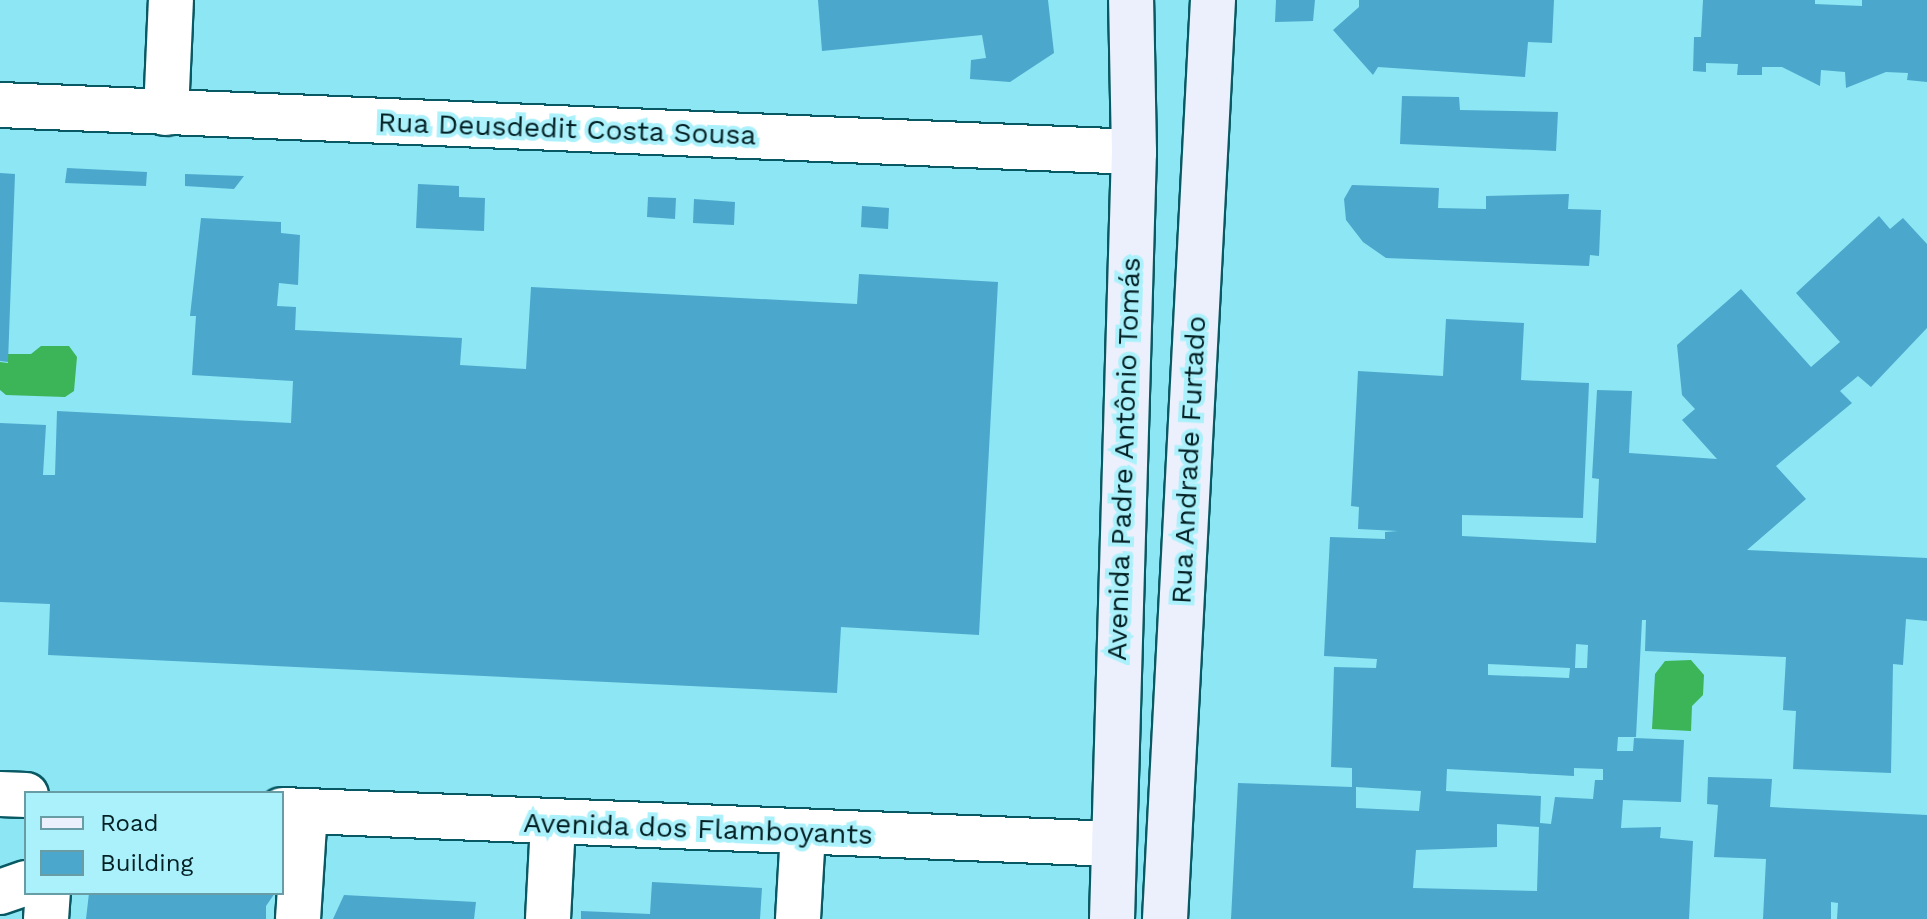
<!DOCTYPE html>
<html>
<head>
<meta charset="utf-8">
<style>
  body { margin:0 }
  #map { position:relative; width:1927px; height:919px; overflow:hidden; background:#8ce6f4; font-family:"Work Sans",sans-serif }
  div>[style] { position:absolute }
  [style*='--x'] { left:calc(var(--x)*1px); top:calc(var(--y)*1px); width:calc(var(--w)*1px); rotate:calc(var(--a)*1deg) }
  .water>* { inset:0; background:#3cb458 }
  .building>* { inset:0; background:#4ca7cc }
  .roads { filter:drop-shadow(2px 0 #085963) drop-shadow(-2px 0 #085963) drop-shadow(0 2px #085963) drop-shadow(0 -2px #085963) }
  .street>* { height:44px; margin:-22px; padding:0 22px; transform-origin:22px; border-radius:22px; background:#fff }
  .secondary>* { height:44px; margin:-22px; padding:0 22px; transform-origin:22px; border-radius:22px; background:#ebf0fc }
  span { translate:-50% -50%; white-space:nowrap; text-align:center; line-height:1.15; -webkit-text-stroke:8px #abf1fb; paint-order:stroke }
  .street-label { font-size:28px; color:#032024 }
  .legend { position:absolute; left:24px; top:791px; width:260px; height:104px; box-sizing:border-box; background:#abf1fb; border:2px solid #689da5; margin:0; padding:10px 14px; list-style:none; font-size:24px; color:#032024 }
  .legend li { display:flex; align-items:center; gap:16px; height:40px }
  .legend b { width:40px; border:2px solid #689da5 }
</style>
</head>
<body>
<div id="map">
  <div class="water">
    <div style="clip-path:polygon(41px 346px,69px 346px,77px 357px,74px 391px,65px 397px,6px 395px,0 390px,0 362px,8px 363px,8px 354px,31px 354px)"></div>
    <div style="clip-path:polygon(1691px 660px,1704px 675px,1703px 695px,1692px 706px,1691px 731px,1652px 729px,1655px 674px,1665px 661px)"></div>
  </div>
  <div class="building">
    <div style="clip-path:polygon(818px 0,1048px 0,1054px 53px,1010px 82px,970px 79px,971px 60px,986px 58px,982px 35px,822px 51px)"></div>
    <div style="clip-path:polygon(1276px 0,1315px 0,1313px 21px,1275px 22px)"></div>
    <div style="clip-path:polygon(1359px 0,1554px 0,1552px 43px,1528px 42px,1525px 77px,1378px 67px,1373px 75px,1333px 30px,1359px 7px)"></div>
    <div style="clip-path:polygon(1703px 0,1815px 0,1815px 4px,1862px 6px,1862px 0,1927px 0,1927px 82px,1907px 80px,1908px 73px,1886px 72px,1846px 88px,1845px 72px,1821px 70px,1820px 86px,1782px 67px,1762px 67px,1762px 75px,1737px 75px,1738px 64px,1706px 63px,1706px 72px,1693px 71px,1694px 37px,1701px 37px)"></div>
    <div style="clip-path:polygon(1402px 96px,1459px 97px,1460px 110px,1558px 112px,1556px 151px,1400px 144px)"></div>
    <div style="clip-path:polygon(67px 168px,147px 172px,146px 186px,65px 183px)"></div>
    <div style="clip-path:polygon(0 173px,15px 174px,8px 362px,0 361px)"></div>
    <div style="clip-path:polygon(185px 174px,244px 176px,234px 189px,185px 186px)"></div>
    <div style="clip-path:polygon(418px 184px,459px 186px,459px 197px,485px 198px,484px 231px,416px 228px)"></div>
    <div style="clip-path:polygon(1352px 185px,1439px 188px,1438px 208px,1486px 209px,1486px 196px,1569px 194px,1568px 209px,1601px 210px,1599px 256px,1590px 255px,1589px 266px,1386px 258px,1363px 242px,1346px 220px,1344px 199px)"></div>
    <div style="clip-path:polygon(648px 197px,676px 198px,675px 219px,647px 217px)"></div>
    <div style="clip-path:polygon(694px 199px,735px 202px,734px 225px,693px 223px)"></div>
    <div style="clip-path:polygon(862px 206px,889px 208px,888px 229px,861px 227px)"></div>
    <div style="clip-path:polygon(evenodd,1879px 216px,1890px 229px,1903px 218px,1927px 244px,1927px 328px,1871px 387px,1858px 376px,1840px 391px,1852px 403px,1776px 466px,1806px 499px,1747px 550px,1927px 558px,1927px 621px,1906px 619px,1903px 665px,1893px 664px,1891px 773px,1793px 769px,1796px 711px,1783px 710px,1786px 657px,1645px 651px,1646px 620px,1642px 620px,1636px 737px,1618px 737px,1617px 751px,1633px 751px,1634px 738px,1684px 740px,1681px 802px,1623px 800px,1621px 828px,1661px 827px,1660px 838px,1693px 841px,1689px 919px,1231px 919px,1238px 783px,1352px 787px,1352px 768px,1331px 767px,1334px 667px,1376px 668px,1377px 659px,1324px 656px,1330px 537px,1385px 539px,1385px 532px,1398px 531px,1358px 529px,1359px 507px,1351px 506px,1358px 371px,1443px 376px,1446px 319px,1524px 323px,1521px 380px,1589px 383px,1583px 518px,1462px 515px,1462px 536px,1596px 543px,1599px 479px,1592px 478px,1597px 390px,1632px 391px,1629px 453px,1717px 459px,1682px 420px,1695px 409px,1682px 395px,1677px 345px,1741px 289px,1811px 367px,1840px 342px,1796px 293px,1879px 216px,1576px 644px,1588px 645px,1587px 668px,1575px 668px,1576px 644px,1879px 216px,1488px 664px,1570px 668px,1569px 678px,1488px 675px,1488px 664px,1879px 216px,1574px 768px,1603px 769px,1603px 780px,1595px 780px,1593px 799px,1555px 797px,1551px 824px,1540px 823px,1541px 796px,1446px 791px,1447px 769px,1574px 776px,1574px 768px,1879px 216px,1356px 787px,1421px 791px,1419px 811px,1356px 808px,1356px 787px,1879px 216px,1497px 824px,1539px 827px,1537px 891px,1413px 888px,1416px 850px,1497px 847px,1497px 824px)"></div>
    <div style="clip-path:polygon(201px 218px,281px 222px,281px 233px,300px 235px,298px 285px,279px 283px,277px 306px,296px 307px,295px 330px,462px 338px,460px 365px,526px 369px,531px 287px,857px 304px,859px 274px,998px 282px,979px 635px,841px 627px,837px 693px,48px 655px,50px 604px,0 602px,0 423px,46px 425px,43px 475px,55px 475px,57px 411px,291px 423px,293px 381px,192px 375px,196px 316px,190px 316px)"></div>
    <div style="clip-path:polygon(1708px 777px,1772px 779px,1770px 807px,1927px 815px,1927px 919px,1837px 919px,1838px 903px,1831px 902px,1831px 919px,1763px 919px,1766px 859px,1714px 857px,1718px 805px,1707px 804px)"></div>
    <div style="clip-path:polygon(652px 882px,762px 888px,760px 919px,581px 919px,581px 911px,650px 914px)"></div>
    <div style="clip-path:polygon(89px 893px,275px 893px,266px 906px,266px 919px,86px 919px)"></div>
    <div style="clip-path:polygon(344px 895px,476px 902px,474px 919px,333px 919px)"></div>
  </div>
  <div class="roads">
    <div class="street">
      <div style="--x:0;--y:105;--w:1135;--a:2.37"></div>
      <div style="--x:166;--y:113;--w:113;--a:-87.5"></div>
      <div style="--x:0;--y:794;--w:26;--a:2"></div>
      <div style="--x:282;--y:810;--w:832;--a:2.34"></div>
      <div style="--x:0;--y:892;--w:28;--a:-19"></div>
      <div style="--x:46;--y:919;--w:26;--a:-86"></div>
      <div style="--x:298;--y:919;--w:108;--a:-86.3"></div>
      <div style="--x:548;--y:919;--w:94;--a:-87"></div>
      <div style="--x:798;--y:919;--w:87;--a:-86.7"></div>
    </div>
    <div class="secondary">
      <div style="--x:1112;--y:919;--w:767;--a:-88.36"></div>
      <div style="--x:1134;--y:152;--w:152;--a:-91.1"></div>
      <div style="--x:1165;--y:919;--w:920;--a:-87.01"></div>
    </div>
  </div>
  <div class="street-label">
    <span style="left:567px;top:129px;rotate:2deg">Rua Deusdedit Costa Sousa</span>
    <span style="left:1124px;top:459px;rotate:-88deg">Avenida Padre Antônio Tomás</span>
    <span style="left:1189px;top:460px;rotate:-87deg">Rua Andrade Furtado</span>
    <span style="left:698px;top:829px;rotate:2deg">Avenida dos Flamboyants</span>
  </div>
  <ul class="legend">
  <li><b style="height:10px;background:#ebf0fc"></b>Road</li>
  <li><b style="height:22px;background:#4ca7cc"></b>Building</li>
  </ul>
</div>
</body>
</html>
